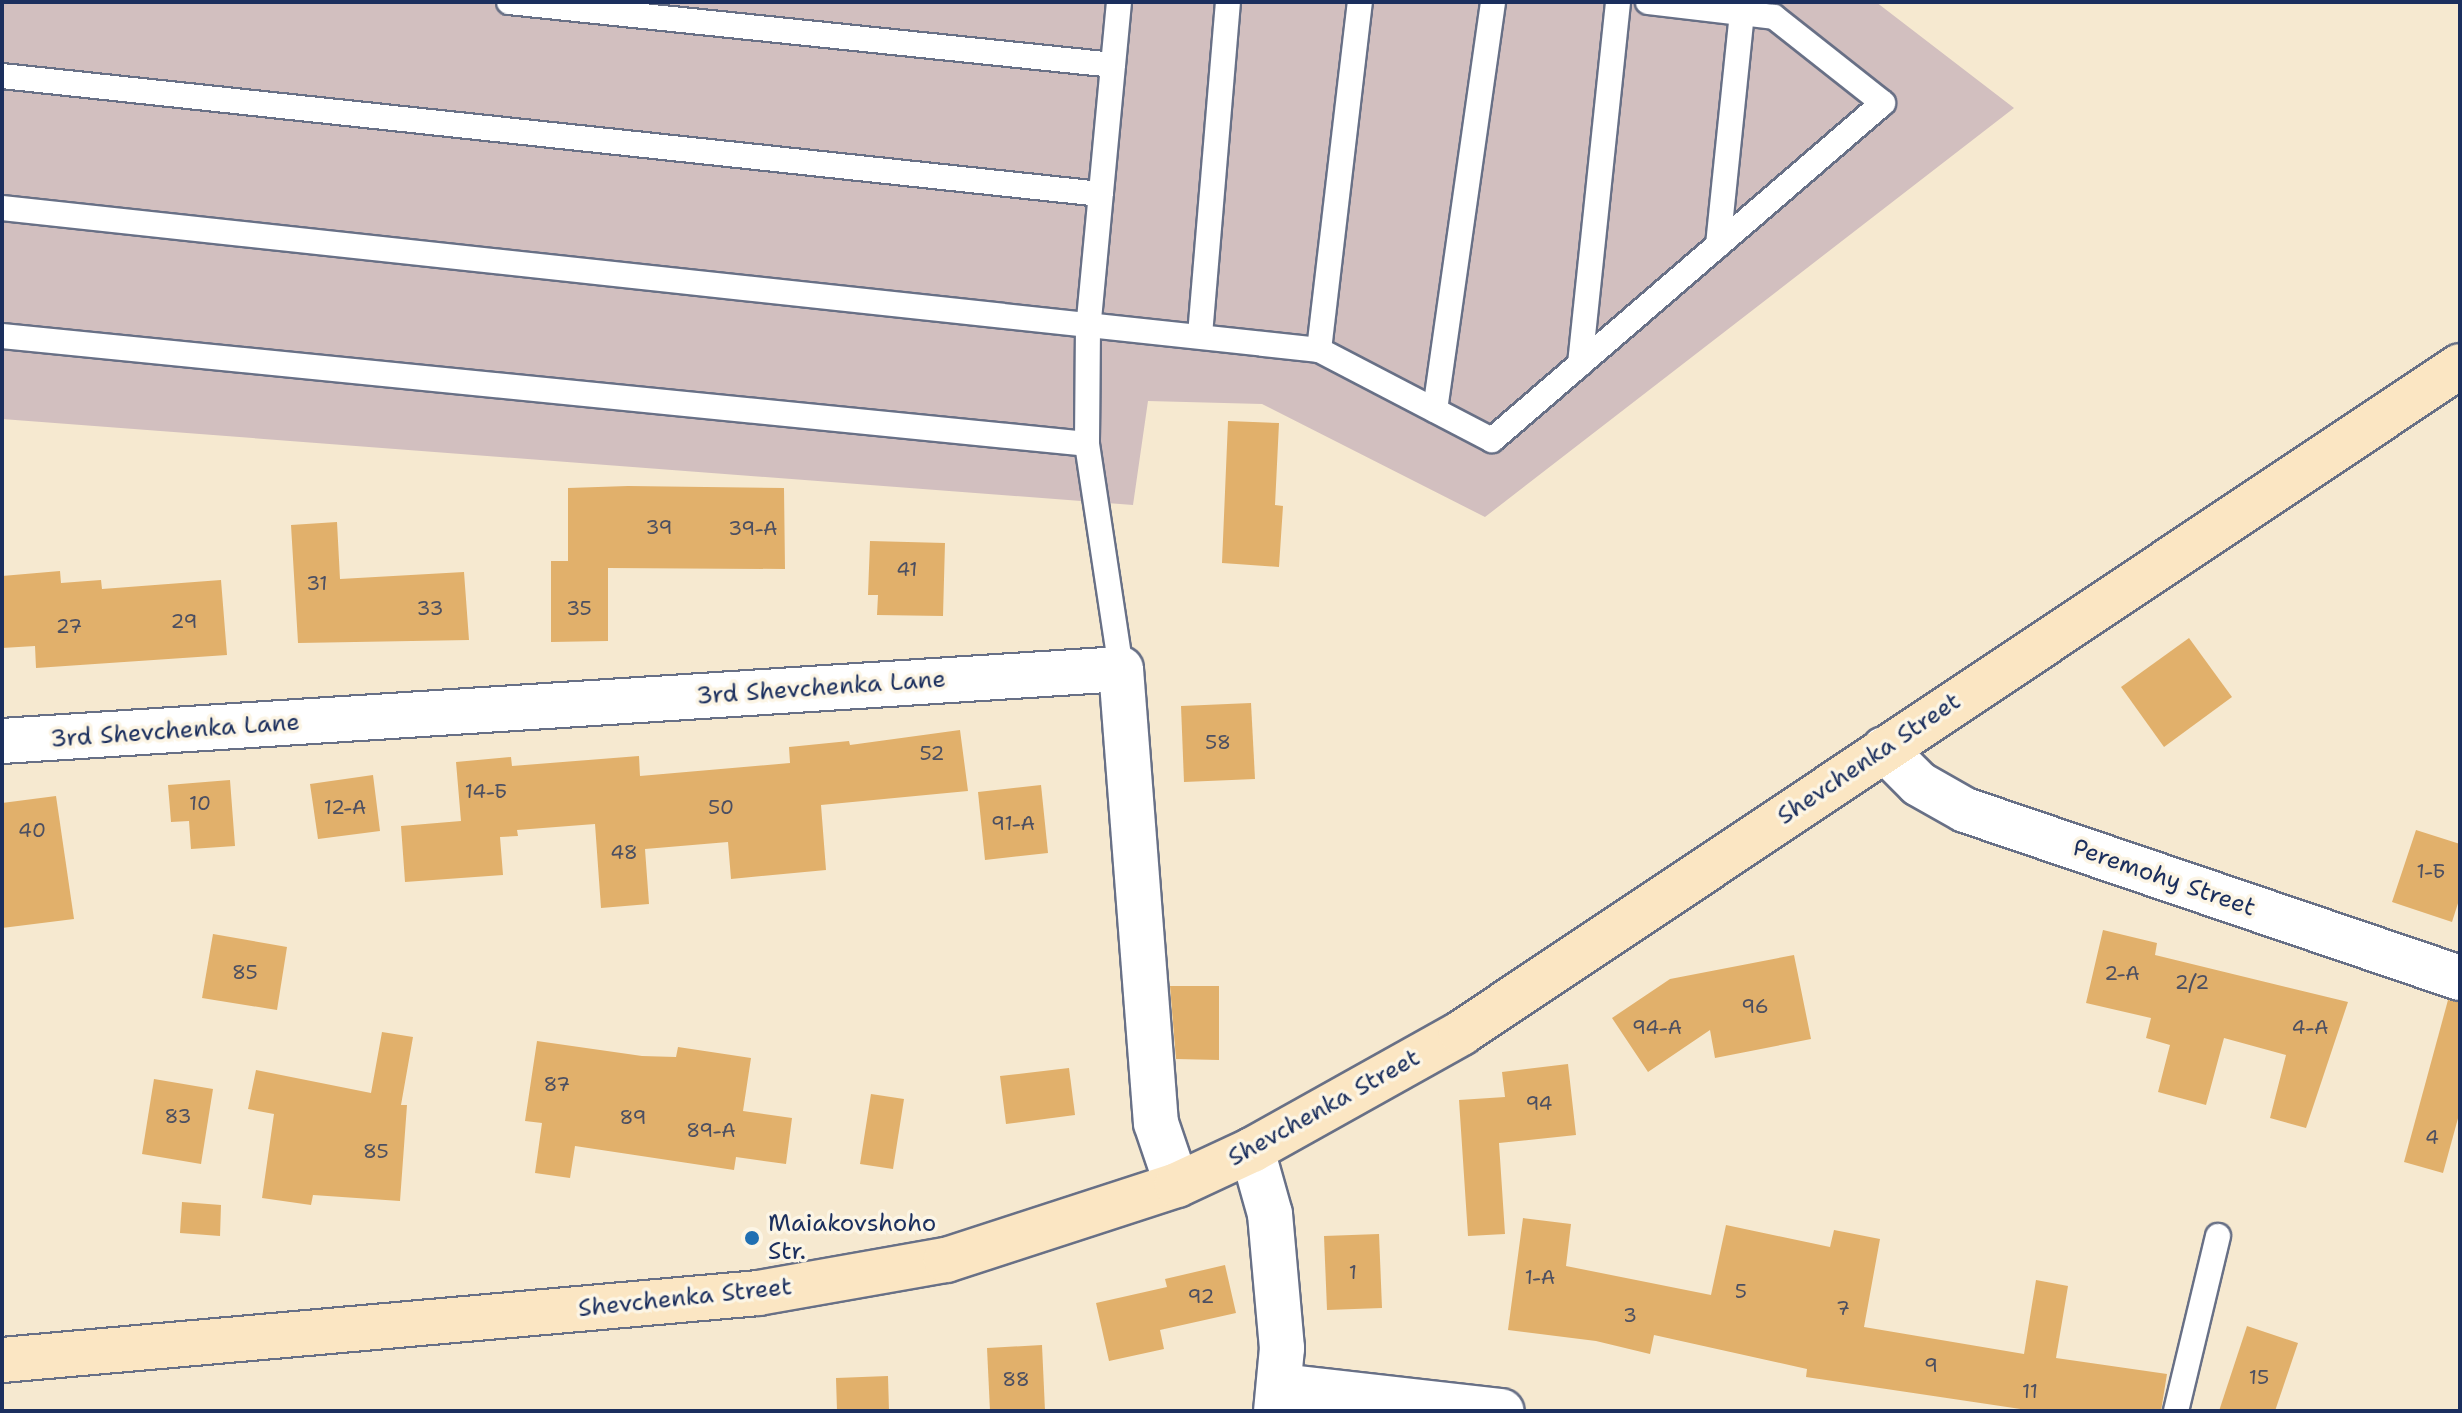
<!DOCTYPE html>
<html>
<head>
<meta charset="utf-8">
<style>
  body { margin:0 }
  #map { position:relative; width:2462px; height:1413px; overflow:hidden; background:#f6e9d0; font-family:"Shantell Sans",sans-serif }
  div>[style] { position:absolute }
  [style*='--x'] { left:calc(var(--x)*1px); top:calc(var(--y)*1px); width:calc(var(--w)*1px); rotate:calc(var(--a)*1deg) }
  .industrial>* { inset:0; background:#d2bfbf }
  .building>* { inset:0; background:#e1b06b }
  .roads { filter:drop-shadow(2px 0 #687086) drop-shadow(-2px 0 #687086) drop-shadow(0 2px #687086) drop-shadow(0 -2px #687086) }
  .service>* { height:24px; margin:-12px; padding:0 12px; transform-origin:12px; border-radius:12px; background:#fff }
  .minor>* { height:44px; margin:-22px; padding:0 22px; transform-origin:22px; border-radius:22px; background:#fff }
  .secondary>* { height:44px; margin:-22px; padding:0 22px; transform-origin:22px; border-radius:22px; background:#fbe6c3 }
  .dots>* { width:22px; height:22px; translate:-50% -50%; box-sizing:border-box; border:4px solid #fcf5e5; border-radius:50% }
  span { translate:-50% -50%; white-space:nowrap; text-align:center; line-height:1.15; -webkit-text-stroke:7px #fcf5e5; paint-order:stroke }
  .number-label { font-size:20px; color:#4c4f61 }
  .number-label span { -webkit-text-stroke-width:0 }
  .street-label { font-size:24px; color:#1b2f5e }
  .poi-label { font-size:24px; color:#1b2f5e }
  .left { translate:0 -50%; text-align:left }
  .frame { position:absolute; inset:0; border:4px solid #1b2f5e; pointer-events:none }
</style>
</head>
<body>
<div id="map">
  <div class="industrial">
    <div style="clip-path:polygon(2px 2px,1876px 2px,2014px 108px,1485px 517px,1262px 404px,1148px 401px,1133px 505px,2px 419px)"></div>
  </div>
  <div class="building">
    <div style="clip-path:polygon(1228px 421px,1279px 423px,1275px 505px,1283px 506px,1279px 567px,1222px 563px)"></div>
    <div style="clip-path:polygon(628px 486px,784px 488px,785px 569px,608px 568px,608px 641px,551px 642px,551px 561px,568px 561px,568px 488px)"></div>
    <div style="clip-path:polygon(337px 522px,340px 579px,464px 572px,469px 640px,298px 643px,291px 525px)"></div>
    <div style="clip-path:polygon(870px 541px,945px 543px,943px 616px,877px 615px,878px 595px,868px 595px)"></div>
    <div style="clip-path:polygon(60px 571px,61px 583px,101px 580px,102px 589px,221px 580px,227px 655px,36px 668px,35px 646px,2px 648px,2px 576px)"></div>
    <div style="clip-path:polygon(2189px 638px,2232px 697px,2164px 747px,2121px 687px)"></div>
    <div style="clip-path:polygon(1251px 703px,1255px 779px,1184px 782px,1181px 706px)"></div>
    <div style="clip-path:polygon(960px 730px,968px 791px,821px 805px,826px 870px,731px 879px,728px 842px,645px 849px,649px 904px,601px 908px,595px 824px,517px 830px,518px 836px,500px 837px,503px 875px,405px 882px,401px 826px,461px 821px,456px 762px,511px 757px,512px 766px,639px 756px,640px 776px,790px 763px,789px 747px,849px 741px,850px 745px)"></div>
    <div style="clip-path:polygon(373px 775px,380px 831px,318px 839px,310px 784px)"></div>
    <div style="clip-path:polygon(230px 780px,235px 846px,191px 849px,189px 821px,171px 822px,168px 785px)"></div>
    <div style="clip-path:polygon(1041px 785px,1048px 853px,985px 860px,978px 792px)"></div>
    <div style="clip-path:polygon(56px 796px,74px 919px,2px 928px,2px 803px)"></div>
    <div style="clip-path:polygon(2416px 830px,2460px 844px,2460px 897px,2452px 922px,2392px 902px)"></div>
    <div style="clip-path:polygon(2103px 930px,2157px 943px,2155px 955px,2348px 1002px,2306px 1128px,2270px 1118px,2286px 1055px,2224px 1038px,2206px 1105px,2158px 1092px,2170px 1045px,2146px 1038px,2151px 1018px,2086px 1003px)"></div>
    <div style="clip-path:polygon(213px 934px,287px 947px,277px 1010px,202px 998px)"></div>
    <div style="clip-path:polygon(1794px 955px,1811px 1039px,1715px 1058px,1710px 1030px,1648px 1072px,1612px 1018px,1670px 979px)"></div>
    <div style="clip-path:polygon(1170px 986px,1219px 986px,1219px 1060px,1176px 1059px)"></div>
    <div style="clip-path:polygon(2448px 1000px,2460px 1002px,2460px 1111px,2443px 1173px,2404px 1162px)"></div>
    <div style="clip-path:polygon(382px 1032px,413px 1037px,401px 1105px,407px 1105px,400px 1201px,313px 1195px,311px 1205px,262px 1198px,274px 1114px,248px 1109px,256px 1070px,371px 1093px)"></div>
    <div style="clip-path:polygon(537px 1041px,642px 1056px,676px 1057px,678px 1047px,751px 1058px,743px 1111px,792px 1118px,786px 1164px,736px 1157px,734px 1170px,575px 1146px,570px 1178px,535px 1173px,542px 1123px,525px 1121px)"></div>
    <div style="clip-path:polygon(1568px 1064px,1576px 1135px,1499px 1143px,1505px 1234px,1468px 1236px,1459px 1100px,1505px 1097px,1502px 1072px)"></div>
    <div style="clip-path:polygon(1069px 1068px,1075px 1115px,1006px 1124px,1000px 1076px)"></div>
    <div style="clip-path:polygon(154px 1079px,213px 1089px,201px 1164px,142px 1154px)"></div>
    <div style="clip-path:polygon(871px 1094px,904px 1099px,893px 1169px,860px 1164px)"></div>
    <div style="clip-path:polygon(182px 1202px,221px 1205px,220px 1236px,180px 1233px)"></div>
    <div style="clip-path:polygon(1523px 1218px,1571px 1224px,1566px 1266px,1711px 1295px,1726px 1225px,1830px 1247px,1834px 1230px,1880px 1239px,1864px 1327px,2024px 1354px,2036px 1280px,2068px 1286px,2056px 1358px,2167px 1374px,2161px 1411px,2034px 1411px,1806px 1377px,1807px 1369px,1654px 1335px,1650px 1354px,1596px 1341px,1508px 1330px)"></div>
    <div style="clip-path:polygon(1379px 1234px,1382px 1308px,1327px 1310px,1324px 1236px)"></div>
    <div style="clip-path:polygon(1225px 1265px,1236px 1313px,1160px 1330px,1164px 1349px,1109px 1361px,1096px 1303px,1167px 1287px,1165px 1279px)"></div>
    <div style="clip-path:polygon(2247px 1326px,2298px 1343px,2275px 1411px,2219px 1411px)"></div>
    <div style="clip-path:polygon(1042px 1345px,1045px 1411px,990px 1411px,987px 1348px)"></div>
    <div style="clip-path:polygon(888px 1376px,889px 1411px,837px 1411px,836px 1378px)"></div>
  </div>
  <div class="roads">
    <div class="service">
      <div style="--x:509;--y:2;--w:607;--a:5.95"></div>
      <div style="--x:1119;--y:2;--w:326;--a:95.4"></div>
      <div style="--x:1088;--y:327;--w:117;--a:90.5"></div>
      <div style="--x:1087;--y:444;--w:228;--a:81.4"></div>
      <div style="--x:2;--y:76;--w:1105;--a:6.13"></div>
      <div style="--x:2;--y:208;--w:1325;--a:6.15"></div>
      <div style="--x:1319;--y:350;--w:195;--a:27.5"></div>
      <div style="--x:1492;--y:440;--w:516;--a:-40.76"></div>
      <div style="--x:1883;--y:103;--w:139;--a:-141.7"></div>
      <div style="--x:1774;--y:17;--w:127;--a:-173.2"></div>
      <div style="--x:1718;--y:245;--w:233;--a:-84.1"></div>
      <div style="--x:1200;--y:335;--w:334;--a:-85.2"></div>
      <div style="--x:2;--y:336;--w:1090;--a:5.68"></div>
      <div style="--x:1319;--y:350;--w:350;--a:-83.3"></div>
      <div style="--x:1580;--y:364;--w:364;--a:-84"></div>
      <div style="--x:1435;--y:410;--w:412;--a:-81.9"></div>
      <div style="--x:2176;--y:1411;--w:180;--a:-76.5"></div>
    </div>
    <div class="minor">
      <div style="--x:2;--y:741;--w:1121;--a:-3.68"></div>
      <div style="--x:1121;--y:669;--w:455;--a:85.6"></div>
      <div style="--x:1156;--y:1123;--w:65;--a:71.3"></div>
      <div style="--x:1884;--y:749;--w:49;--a:45"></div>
      <div style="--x:1919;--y:784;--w:53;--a:29.5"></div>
      <div style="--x:1965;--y:810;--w:523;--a:18.75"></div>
      <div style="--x:1252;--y:1150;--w:66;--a:74.3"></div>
      <div style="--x:1270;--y:1214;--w:135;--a:84.9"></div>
      <div style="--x:1282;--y:1348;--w:63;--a:95.4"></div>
      <div style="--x:1281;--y:1386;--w:222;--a:6.5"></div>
    </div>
    <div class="secondary">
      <div style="--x:2;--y:1360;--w:759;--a:-5.06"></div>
      <div style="--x:758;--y:1293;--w:191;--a:-10"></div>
      <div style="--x:946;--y:1260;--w:243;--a:-18"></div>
      <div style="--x:1177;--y:1185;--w:83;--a:-25"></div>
      <div style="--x:1252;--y:1150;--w:240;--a:-29.2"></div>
      <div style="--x:1461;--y:1033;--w:1201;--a:-33.73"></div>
    </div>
  </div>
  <div class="dots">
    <div style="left:752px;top:1238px;background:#1f6fb2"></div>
  </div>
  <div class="number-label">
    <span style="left:659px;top:527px">39</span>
    <span style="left:753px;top:528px">39-А</span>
    <span style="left:907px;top:569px">41</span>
    <span style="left:317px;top:583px">31</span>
    <span style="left:430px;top:608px">33</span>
    <span style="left:579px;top:608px">35</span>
    <span style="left:184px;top:621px">29</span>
    <span style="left:69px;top:626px">27</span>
    <span style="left:1218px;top:742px">58</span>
    <span style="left:932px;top:753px">52</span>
    <span style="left:486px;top:791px">14-Б</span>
    <span style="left:200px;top:803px">10</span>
    <span style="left:345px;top:807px">12-А</span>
    <span style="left:721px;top:807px">50</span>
    <span style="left:1013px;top:823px">91-А</span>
    <span style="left:32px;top:830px">40</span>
    <span style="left:624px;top:852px">48</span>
    <span style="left:2431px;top:871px">1-Б</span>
    <span style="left:245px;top:972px">85</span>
    <span style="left:2122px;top:973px">2-А</span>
    <span style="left:2192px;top:982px">2/2</span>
    <span style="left:1755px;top:1006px">96</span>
    <span style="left:1657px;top:1027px">94-А</span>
    <span style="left:2310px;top:1027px">4-А</span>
    <span style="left:557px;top:1084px">87</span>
    <span style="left:1539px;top:1103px">94</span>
    <span style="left:178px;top:1116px">83</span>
    <span style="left:633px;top:1117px">89</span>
    <span style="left:711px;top:1130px">89-А</span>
    <span style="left:2432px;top:1137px">4</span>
    <span style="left:376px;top:1151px">85</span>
    <span style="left:1353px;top:1272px">1</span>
    <span style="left:1540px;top:1277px">1-А</span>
    <span style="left:1741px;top:1291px">5</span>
    <span style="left:1201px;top:1296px">92</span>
    <span style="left:1843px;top:1308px">7</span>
    <span style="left:1630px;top:1315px">3</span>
    <span style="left:1931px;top:1365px">9</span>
    <span style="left:2259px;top:1377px">15</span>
    <span style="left:1016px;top:1379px">88</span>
    <span style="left:2030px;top:1391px">11</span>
  </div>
  <div class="street-label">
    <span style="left:821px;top:688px;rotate:-4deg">3rd Shevchenka Lane</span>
    <span style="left:175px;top:731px;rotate:-4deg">3rd Shevchenka Lane</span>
    <span style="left:1869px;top:759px;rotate:-34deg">Shevchenka Street</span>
    <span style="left:2164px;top:878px;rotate:19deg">Peremohy Street</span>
    <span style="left:1324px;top:1108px;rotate:-29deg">Shevchenka Street</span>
    <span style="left:685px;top:1298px;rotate:-6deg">Shevchenka Street</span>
  </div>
  <div class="poi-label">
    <span class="left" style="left:768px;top:1238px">Maiakovshoho<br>Str.</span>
  </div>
  <div class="frame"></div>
</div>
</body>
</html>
